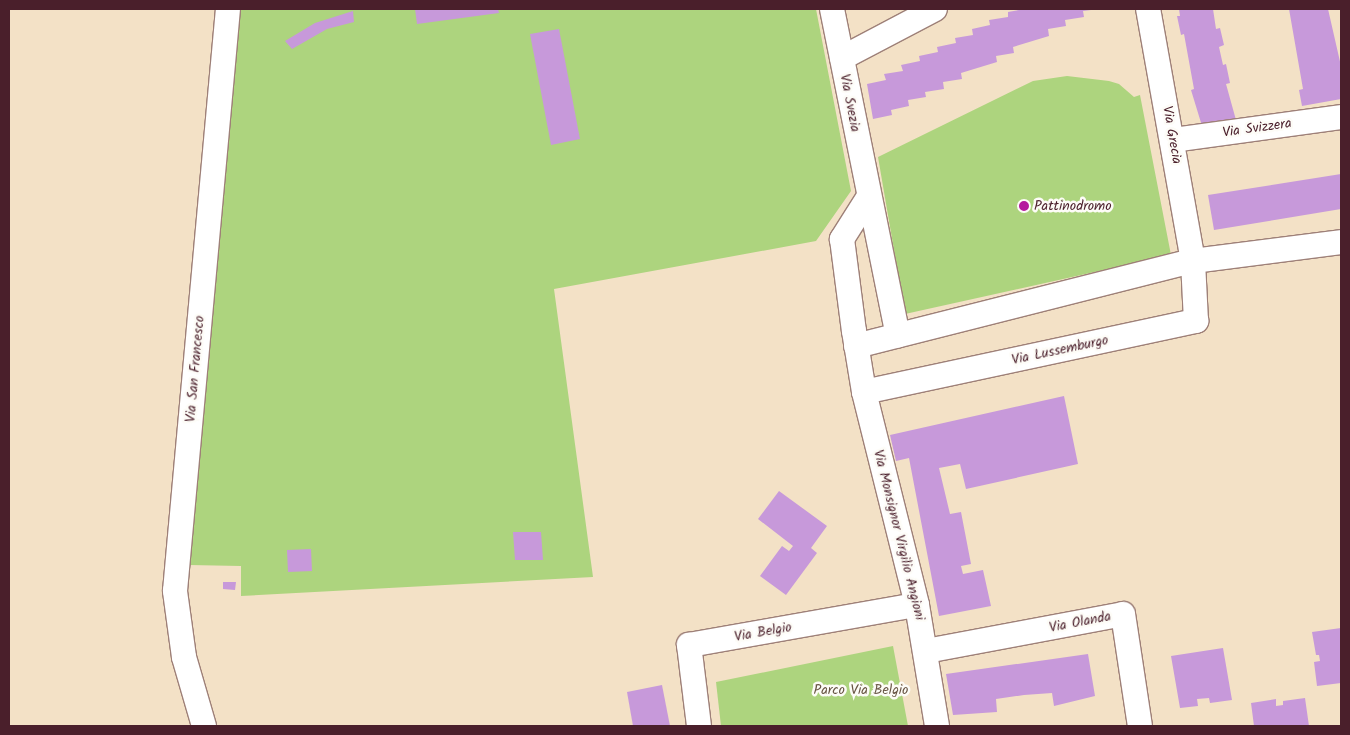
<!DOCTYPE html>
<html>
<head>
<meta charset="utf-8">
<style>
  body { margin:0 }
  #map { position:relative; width:1350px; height:735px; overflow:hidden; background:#f3e1c6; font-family:Kalam,sans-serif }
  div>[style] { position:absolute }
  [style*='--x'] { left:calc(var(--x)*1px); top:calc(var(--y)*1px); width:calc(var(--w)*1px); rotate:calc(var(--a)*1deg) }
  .green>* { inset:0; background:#add47e }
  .building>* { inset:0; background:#c799da }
  .roads { filter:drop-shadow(1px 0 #9e8078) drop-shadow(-1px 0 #9e8078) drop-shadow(0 1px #9e8078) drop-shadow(0 -1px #9e8078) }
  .minor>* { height:24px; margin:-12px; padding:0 12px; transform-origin:12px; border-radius:12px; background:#fff }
  .dots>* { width:14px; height:14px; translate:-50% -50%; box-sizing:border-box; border:2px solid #fdfcf7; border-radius:50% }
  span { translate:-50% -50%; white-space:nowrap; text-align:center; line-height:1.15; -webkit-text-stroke:5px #fdfcf7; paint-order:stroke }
  .street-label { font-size:14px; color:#4a1f2b }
  .poi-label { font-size:14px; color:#4a1f2b }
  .left { translate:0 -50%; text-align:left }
  .park-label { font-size:14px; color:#685544 }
  .frame { position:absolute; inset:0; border:10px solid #4a1f2b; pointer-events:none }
</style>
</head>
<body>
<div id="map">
  <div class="green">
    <div style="clip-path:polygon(232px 9px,816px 9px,851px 191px,816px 241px,554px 289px,593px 577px,241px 596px,241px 566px,189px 565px)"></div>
    <div style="clip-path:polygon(1067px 76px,1109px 81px,1119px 84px,1134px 97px,1140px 95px,1171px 255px,905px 314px,878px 157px,1033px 81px)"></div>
    <div style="clip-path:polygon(893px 646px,908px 726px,721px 726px,716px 682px)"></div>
  </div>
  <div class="building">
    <div style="clip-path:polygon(415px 9px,498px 9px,499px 13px,417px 24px)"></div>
    <div style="clip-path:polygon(1025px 9px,1091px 10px,1083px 11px,1084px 17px,1065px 20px,1066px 26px,1048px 29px,1049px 36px,1013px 47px,1014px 53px,996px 56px,997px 62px,961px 73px,962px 79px,943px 82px,944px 89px,925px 92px,926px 97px,908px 100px,909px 106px,891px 110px,892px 115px,873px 119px,867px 84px,886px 80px,884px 74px,903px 71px,901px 65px,920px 61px,919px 56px,938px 52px,937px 47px,956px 43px,955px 38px,973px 35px,972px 29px,990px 25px,989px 20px,1008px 17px,1008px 12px)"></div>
    <div style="clip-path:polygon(1179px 9px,1213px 9px,1216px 29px,1220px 28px,1224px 45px,1219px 47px,1223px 65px,1226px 64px,1230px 83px,1226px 84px,1236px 120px,1202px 126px,1191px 90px,1194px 89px,1184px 34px,1181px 35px,1177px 16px,1180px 16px)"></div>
    <div style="clip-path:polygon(1289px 9px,1328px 9px,1341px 66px,1341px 99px,1302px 106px,1299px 90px,1303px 89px)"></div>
    <div style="clip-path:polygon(353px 11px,354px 22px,327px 29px,292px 49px,285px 41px,315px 23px)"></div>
    <div style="clip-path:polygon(559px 29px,580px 139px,551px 145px,530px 34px)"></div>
    <div style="clip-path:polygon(1341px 174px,1341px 209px,1214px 230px,1208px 195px)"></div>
    <div style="clip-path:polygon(1064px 396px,1078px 464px,966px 489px,960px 464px,939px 468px,950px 514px,961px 512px,971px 564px,961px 566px,963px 574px,983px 570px,991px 606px,939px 616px,909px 458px,896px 461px,890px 435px)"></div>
    <div style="clip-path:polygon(779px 491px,827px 526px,811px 548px,817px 553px,786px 595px,760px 576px,782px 546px,789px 551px,793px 546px,758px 519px)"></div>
    <div style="clip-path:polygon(513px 532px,541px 532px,543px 560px,515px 560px)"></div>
    <div style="clip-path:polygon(311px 549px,312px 571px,288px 572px,287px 550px)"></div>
    <div style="clip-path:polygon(223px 582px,236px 582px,235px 590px,223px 589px)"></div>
    <div style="clip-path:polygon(1341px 628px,1341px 683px,1317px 686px,1314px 662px,1320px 661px,1319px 655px,1316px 655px,1312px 632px)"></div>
    <div style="clip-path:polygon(1223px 648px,1232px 700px,1210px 703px,1209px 698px,1197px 699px,1198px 706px,1180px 708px,1171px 656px)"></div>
    <div style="clip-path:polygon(1088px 654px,1095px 696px,1054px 706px,1052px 693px,1024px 695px,996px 699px,997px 712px,953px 715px,946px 674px)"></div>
    <div style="clip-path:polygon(662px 685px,670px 726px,633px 726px,627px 692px)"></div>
    <div style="clip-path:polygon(1305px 698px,1309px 726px,1254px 726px,1251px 703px,1276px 699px,1276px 706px,1283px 705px,1283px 701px)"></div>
  </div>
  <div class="roads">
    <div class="minor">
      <div style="--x:832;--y:9;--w:333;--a:78.6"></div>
      <div style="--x:842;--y:58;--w:105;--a:-27.8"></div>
      <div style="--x:1173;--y:140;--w:170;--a:-7.8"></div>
      <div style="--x:868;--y:198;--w:49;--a:122.4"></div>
      <div style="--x:842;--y:239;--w:93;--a:82.6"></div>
      <div style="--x:854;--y:331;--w:62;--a:80.7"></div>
      <div style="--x:864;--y:392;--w:219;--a:76"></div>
      <div style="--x:917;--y:605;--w:123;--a:80.6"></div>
      <div style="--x:856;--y:346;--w:348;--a:-14.2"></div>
      <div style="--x:1193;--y:261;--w:149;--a:-7.3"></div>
      <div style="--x:864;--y:392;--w:340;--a:-12.1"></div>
      <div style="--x:1196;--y:321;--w:60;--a:-92.9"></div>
      <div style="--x:1193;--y:261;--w:256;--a:-100.1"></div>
      <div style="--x:926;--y:651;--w:200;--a:-10.6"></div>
      <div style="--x:1123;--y:614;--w:113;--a:81.4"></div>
      <div style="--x:204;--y:726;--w:72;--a:-106.2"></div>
      <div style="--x:184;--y:657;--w:67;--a:-97.8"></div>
      <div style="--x:175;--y:591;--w:584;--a:-84.8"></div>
      <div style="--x:699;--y:726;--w:82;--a:-97"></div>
      <div style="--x:689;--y:645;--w:231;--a:-10"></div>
    </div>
  </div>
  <div class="dots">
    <div style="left:1024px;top:206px;background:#b5179e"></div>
  </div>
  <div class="street-label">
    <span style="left:850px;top:103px;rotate:79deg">Via Svezia</span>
    <span style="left:1257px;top:128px;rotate:-8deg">Via Svizzera</span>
    <span style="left:1172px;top:135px;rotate:80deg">Via Grecia</span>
    <span style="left:1060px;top:350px;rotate:-12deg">Via Lussemburgo</span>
    <span style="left:195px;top:369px;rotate:-85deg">Via San Francesco</span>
    <span style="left:899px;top:535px;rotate:76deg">Via Monsignor Virgilio Angioni</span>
    <span style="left:1080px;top:622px;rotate:-11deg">Via Olanda</span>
    <span style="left:763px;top:632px;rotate:-10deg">Via Belgio</span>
  </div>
  <div class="poi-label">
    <span class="left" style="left:1034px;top:206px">Pattinodromo</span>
  </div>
  <div class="park-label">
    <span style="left:861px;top:690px">Parco Via Belgio</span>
  </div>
  <div class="frame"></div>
</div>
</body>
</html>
